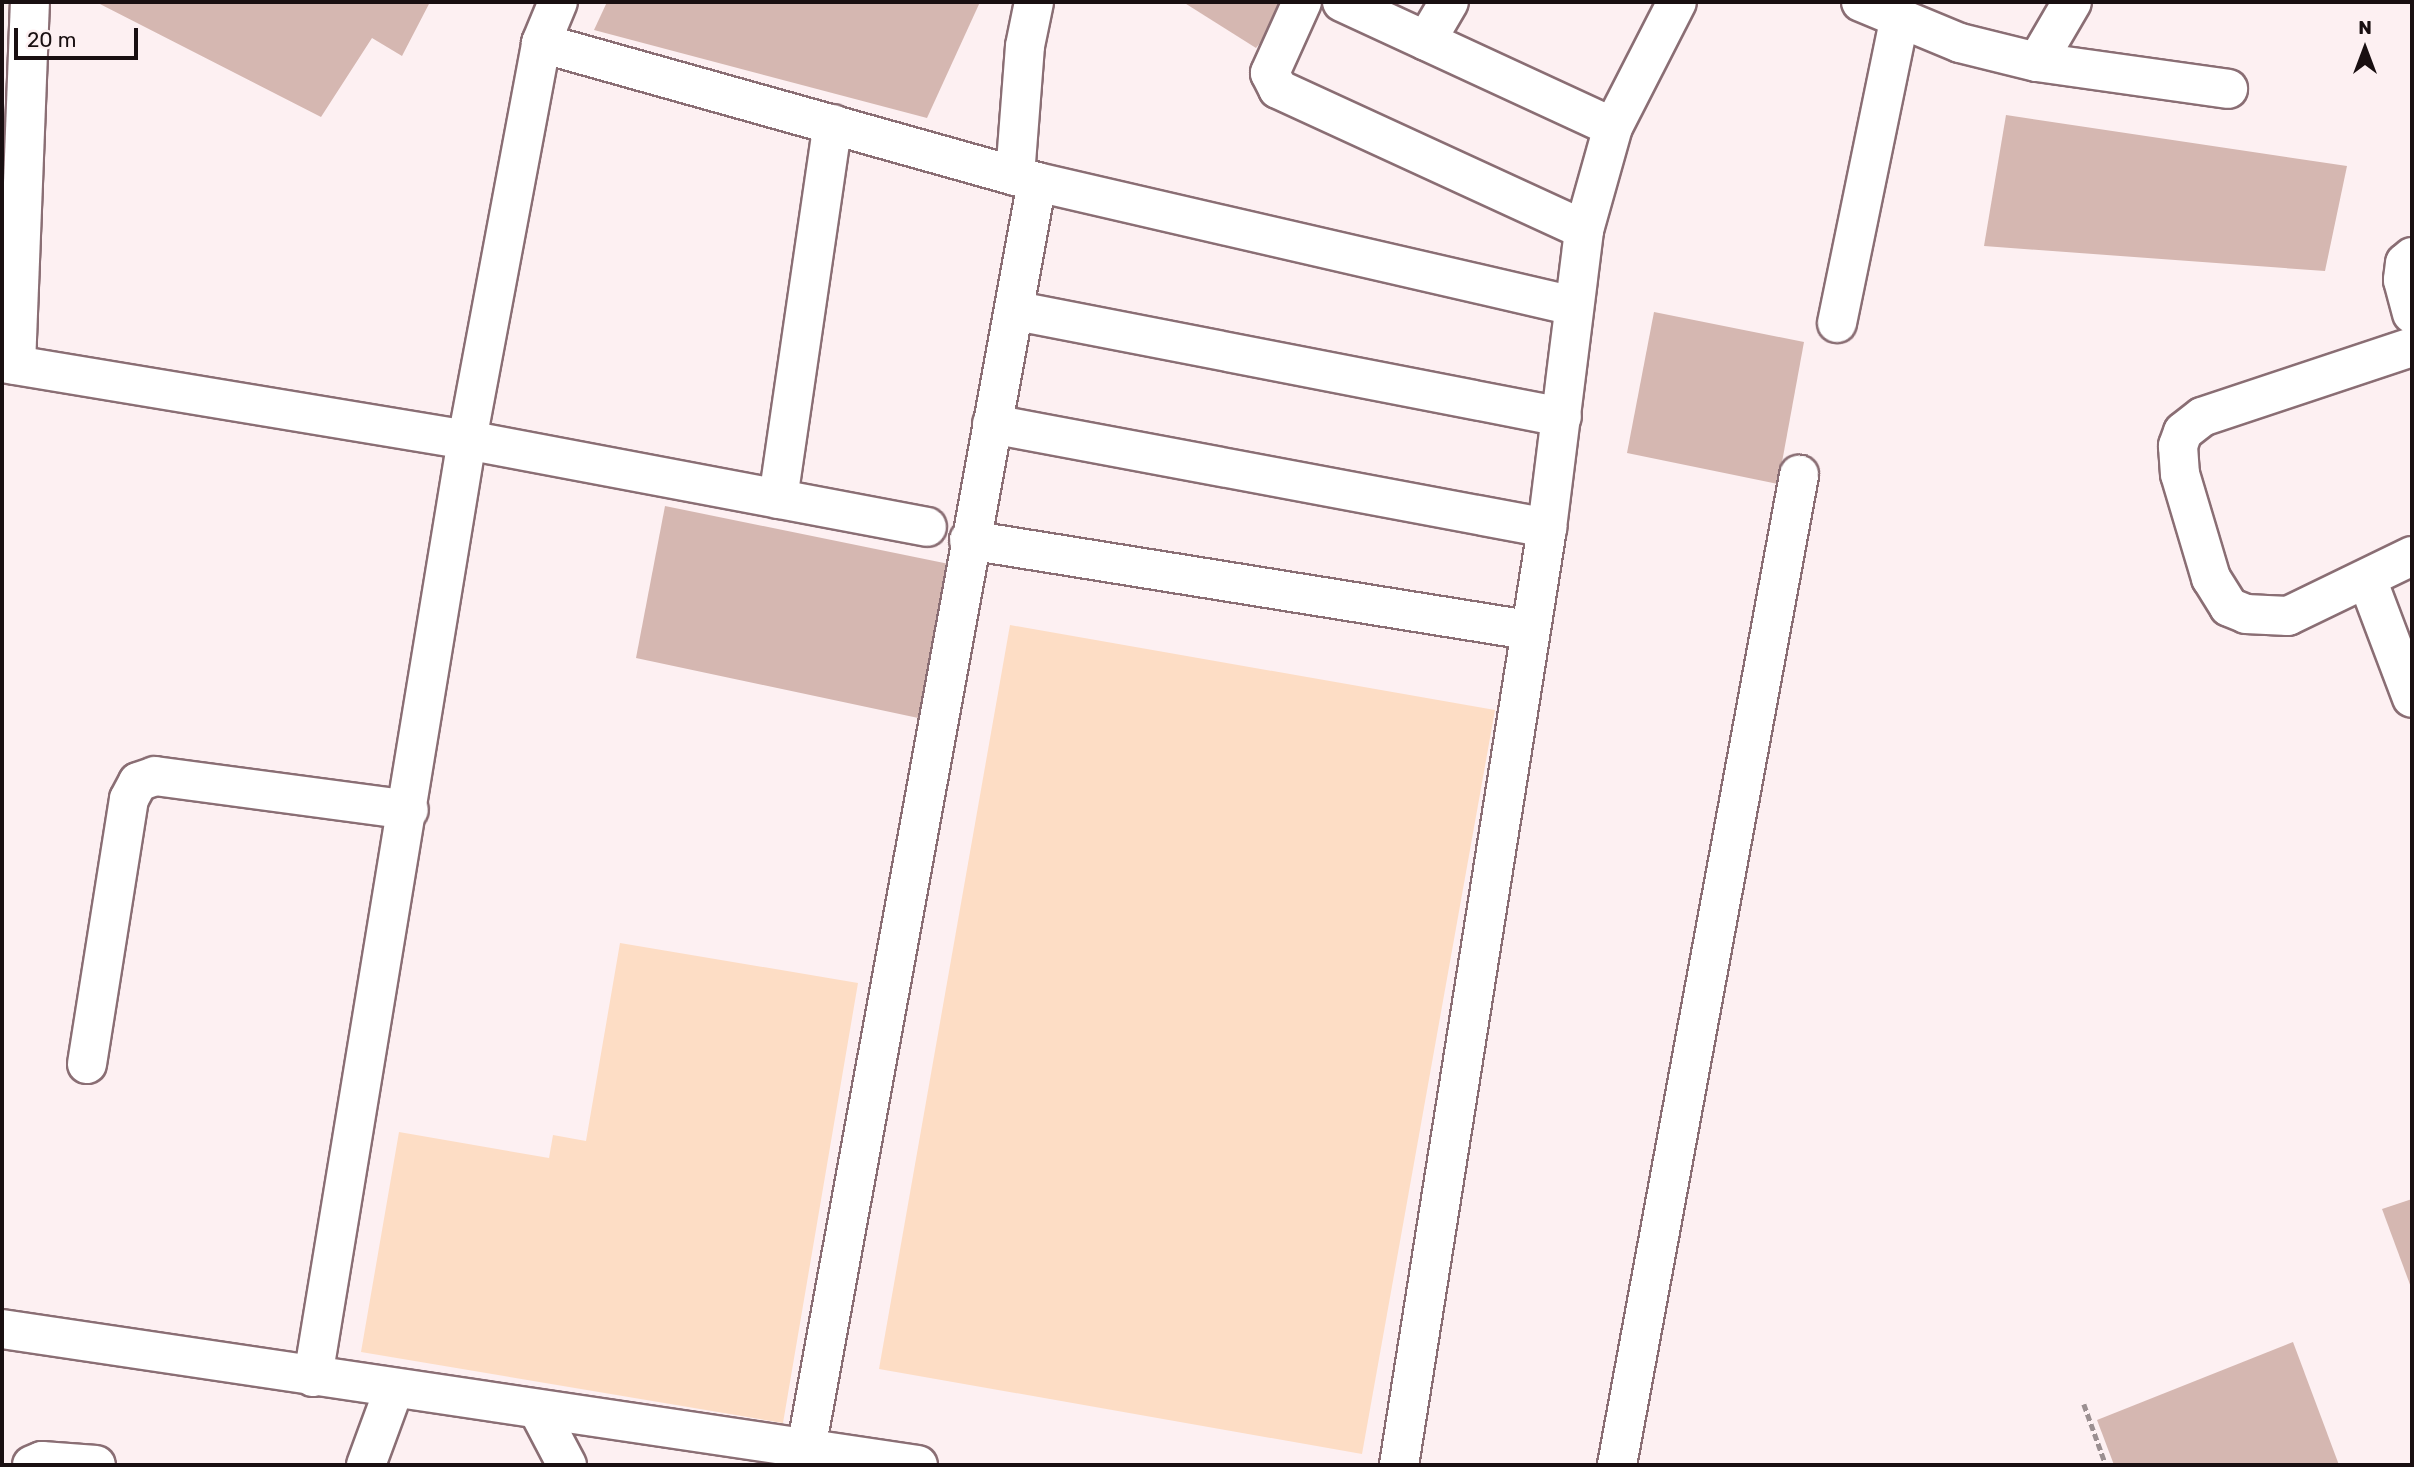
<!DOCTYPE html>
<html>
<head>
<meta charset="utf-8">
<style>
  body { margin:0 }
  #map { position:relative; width:2414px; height:1467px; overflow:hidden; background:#fdf0f2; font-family:Rubik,sans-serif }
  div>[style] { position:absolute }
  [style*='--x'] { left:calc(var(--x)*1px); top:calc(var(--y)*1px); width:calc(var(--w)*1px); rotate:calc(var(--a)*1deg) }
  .green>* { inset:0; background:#fdddc5 }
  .building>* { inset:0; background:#d5b7b1 }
  .path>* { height:4.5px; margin-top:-2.25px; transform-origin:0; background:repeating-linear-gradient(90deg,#9b8f91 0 7px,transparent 0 10.5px) }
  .roads { filter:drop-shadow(2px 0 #8a6e74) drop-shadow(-2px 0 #8a6e74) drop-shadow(0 2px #8a6e74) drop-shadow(0 -2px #8a6e74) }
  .minor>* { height:38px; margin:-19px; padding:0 19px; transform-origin:19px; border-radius:19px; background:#fff }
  span { translate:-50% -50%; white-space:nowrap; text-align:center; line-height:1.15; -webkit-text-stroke:5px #fdf0f2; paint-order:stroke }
  .frame { position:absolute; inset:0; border:4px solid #190f11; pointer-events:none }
  .north { position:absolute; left:2330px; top:14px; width:70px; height:70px; -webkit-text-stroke:5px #fdf0f2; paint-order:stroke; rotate:0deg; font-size:19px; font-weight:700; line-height:28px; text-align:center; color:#190f11 }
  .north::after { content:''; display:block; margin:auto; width:24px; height:32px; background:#190f11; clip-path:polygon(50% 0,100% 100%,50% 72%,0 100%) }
  .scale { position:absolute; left:14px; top:28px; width:124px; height:32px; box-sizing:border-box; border:4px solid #190f11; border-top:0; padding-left:9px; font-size:21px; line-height:24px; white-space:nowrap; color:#190f11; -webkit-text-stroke:5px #fdf0f2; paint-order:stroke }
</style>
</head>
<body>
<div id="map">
  <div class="green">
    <div style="clip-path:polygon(1010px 625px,1495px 710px,1362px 1454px,879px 1369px)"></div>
    <div style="clip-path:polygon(620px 943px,858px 983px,783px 1423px,361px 1352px,399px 1132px,549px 1158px,553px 1135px,586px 1141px)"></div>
  </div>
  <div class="building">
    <div style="clip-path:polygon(96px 2px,430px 2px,402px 56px,372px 38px,321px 117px)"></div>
    <div style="clip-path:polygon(607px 2px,980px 2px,927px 118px,594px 30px)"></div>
    <div style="clip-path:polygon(1183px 2px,1294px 2px,1256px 48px)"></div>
    <div style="clip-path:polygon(2006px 115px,2347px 166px,2325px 271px,1984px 246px)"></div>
    <div style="clip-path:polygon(1654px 312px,1804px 342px,1778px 484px,1627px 453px)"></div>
    <div style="clip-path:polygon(665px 506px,949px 564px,923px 719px,636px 658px)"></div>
    <div style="clip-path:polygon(2412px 1199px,2412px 1290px,2382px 1209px)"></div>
    <div style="clip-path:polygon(2293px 1342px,2339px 1465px,2114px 1465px,2097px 1420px)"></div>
  </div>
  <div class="path">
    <div style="--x:2084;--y:1404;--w:65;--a:70.2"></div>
  </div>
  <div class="roads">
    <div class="minor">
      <div style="--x:1302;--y:2;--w:78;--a:114.3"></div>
      <div style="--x:1270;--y:73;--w:18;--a:63"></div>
      <div style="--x:1278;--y:89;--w:337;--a:24.7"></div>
      <div style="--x:1342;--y:2;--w:298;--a:24.8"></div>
      <div style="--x:1861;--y:2;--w:107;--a:22.5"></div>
      <div style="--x:1960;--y:43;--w:79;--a:13.9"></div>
      <div style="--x:2037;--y:62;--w:193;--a:8"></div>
      <div style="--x:1426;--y:41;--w:45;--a:-59.5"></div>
      <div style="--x:541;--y:43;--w:515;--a:15.66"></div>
      <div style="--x:1037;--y:182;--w:551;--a:13"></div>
      <div style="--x:2037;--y:62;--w:69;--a:-59.7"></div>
      <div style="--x:1015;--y:176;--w:130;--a:-85.6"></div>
      <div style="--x:1025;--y:46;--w:45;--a:-78.4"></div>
      <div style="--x:2412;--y:257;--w:9;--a:139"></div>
      <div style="--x:2405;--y:263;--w:17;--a:97"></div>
      <div style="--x:2403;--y:280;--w:35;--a:75"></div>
      <div style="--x:1017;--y:311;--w:555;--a:11.01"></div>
      <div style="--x:1837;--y:323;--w:309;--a:-78.4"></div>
      <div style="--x:2412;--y:347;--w:221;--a:161.6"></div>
      <div style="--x:2202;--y:417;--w:24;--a:142"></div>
      <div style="--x:2183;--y:432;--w:15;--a:110"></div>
      <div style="--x:2178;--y:446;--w:28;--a:86"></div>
      <div style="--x:2180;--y:474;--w:109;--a:73.4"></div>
      <div style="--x:2211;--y:578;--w:34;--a:58"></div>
      <div style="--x:2229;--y:607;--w:18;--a:22"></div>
      <div style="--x:2246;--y:614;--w:42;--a:2.7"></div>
      <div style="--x:2288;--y:616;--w:138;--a:-25.8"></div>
      <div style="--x:2;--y:363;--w:471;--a:9.4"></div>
      <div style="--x:467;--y:440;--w:468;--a:10.7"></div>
      <div style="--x:16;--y:365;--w:363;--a:-87.8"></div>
      <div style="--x:992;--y:424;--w:565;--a:10.61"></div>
      <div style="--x:778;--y:499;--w:379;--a:-81.7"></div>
      <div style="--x:969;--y:540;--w:566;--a:9.15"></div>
      <div style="--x:2367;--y:579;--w:127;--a:69.3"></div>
      <div style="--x:87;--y:1064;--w:268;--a:-81"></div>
      <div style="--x:129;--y:799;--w:19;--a:-62"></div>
      <div style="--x:138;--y:782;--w:18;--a:-19"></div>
      <div style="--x:155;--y:776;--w:256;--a:7.6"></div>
      <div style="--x:2;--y:1329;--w:926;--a:8.45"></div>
      <div style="--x:313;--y:1377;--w:950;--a:-80.67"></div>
      <div style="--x:467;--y:440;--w:404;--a:-79.4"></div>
      <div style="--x:541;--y:43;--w:44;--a:-67.5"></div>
      <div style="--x:539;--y:1412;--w:60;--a:62.2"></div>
      <div style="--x:806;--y:1449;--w:1288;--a:-79.67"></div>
      <div style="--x:32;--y:1465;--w:11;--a:-22"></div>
      <div style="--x:42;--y:1461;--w:54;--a:4.2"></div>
      <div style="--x:366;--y:1465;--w:81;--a:-69.8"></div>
      <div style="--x:1399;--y:1465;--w:949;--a:-81.02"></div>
      <div style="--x:1547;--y:528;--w:300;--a:-82.9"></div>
      <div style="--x:1584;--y:230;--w:107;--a:-74.3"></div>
      <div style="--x:1613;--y:127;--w:140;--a:-62.9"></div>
      <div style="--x:1617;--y:1465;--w:1007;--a:-79.58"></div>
    </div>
  </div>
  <div class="frame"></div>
  <div class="north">N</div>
  <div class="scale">20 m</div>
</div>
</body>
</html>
